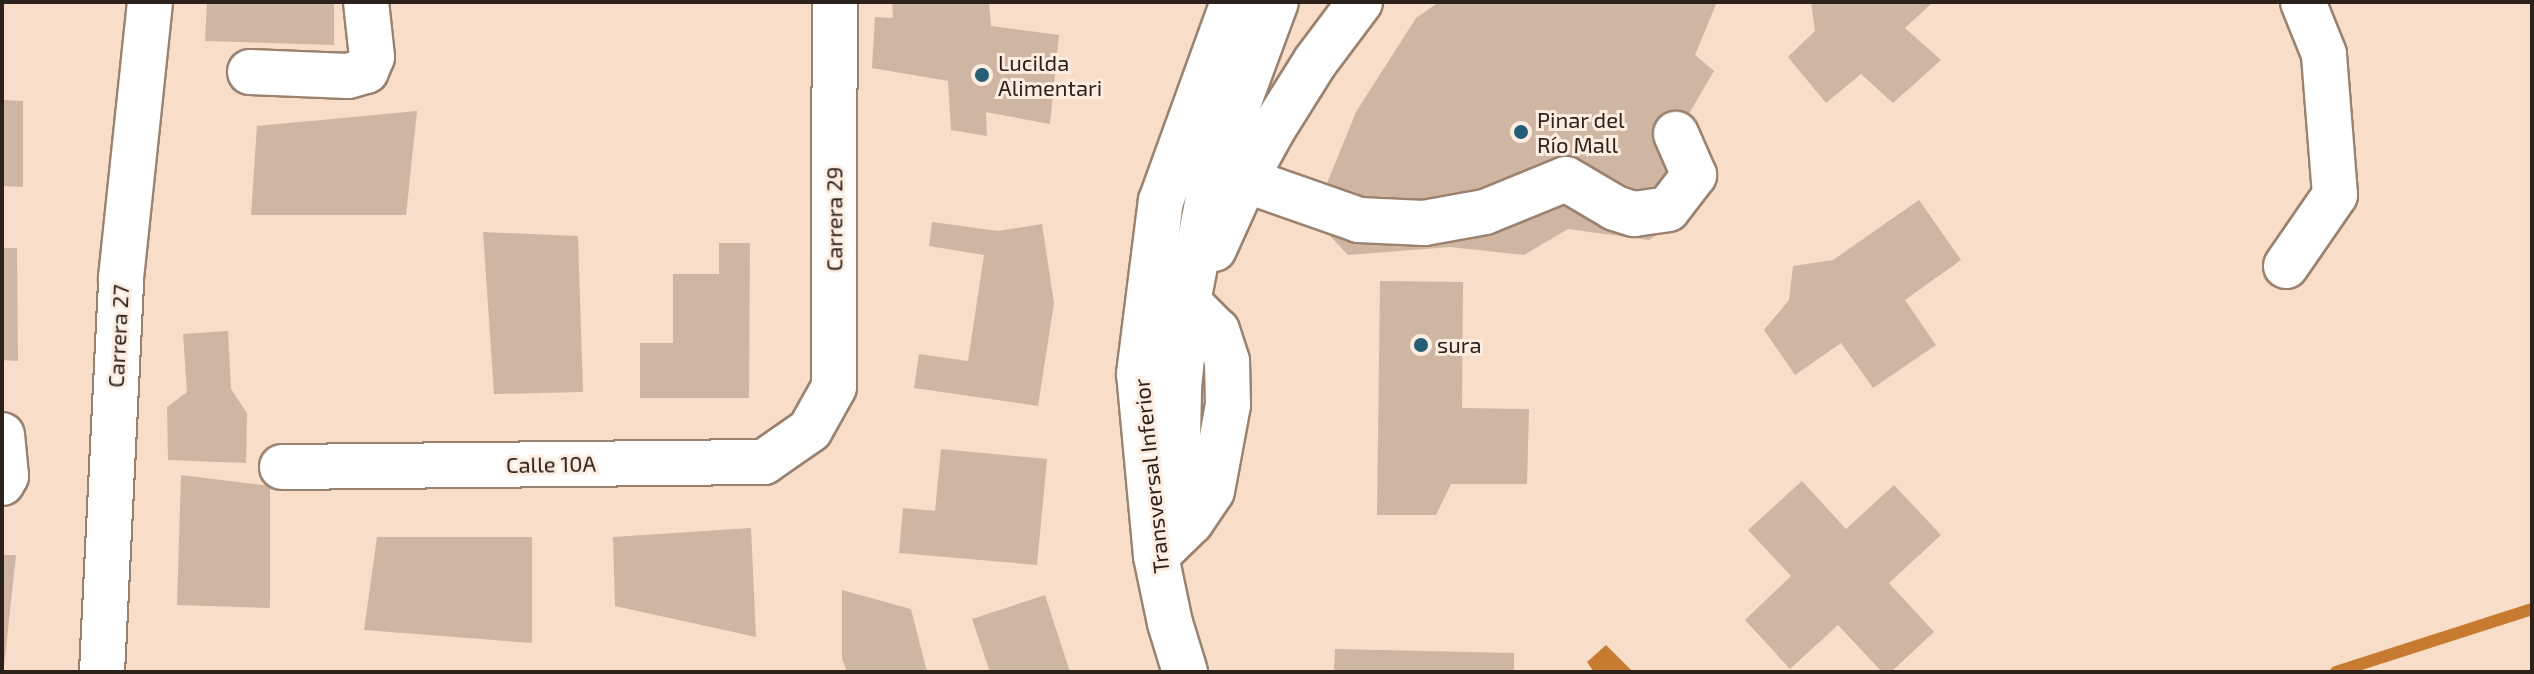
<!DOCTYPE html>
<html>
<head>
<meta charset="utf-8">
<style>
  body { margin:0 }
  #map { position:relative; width:2534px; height:674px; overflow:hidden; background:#f8dec9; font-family:"Exo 2",sans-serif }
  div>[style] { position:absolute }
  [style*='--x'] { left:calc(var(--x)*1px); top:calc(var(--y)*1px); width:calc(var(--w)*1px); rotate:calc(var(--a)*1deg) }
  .water>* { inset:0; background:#c77b30 }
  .stream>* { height:12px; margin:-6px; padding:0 6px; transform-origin:6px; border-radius:6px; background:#c77b30 }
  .building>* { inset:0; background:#cfb6a2 }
  .roads { filter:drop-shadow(2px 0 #9a826f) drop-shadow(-2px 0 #9a826f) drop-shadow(0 2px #9a826f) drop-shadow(0 -2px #9a826f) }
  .minor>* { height:44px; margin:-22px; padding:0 22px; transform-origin:22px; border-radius:22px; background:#fff }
  .major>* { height:44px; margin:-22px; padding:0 22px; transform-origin:22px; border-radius:22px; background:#fff }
  .dots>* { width:22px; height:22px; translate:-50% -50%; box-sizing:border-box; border:4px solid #fdede1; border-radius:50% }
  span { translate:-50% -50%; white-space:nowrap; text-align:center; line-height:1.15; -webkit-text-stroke:6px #fdede1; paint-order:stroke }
  .poi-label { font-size:22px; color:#2c221b }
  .left { translate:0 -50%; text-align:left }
  .street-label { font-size:22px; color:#2c221b }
  .frame { position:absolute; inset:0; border:4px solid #2c221b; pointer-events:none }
</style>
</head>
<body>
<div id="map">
  <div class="water">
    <div style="clip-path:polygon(1606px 645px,1633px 672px,1594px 672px,1587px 662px)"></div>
  </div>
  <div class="stream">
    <div style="--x:2336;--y:672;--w:206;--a:-17.8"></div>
  </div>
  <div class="building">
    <div style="clip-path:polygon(207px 2px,334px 2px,334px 45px,205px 41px)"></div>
    <div style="clip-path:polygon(892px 2px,989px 2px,991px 26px,1059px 35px,1050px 124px,986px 112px,987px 136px,951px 130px,948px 81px,872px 68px,875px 17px,893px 18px)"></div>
    <div style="clip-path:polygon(1439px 2px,1717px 2px,1695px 55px,1714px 71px,1687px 117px,1707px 181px,1695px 211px,1649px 240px,1568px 229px,1524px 255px,1450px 247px,1348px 255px,1313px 218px,1356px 112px,1416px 18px)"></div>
    <div style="clip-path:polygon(1811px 2px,1933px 2px,1905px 28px,1941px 60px,1893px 103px,1861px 74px,1826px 103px,1788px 57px,1815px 31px)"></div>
    <div style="clip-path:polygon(2px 100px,23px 101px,23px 187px,2px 186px)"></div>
    <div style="clip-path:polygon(417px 111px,406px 215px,251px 215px,257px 126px)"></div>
    <div style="clip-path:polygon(1919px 200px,1961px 260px,1905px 300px,1936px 345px,1873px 388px,1841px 343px,1795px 375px,1764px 330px,1789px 300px,1793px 266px,1833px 260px)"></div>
    <div style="clip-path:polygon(932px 222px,998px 231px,1042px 224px,1054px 303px,1038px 406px,914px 388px,919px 354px,968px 361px,984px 255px,929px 246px)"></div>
    <div style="clip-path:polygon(483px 232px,578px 236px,583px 392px,494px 394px)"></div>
    <div style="clip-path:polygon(719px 243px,750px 243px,749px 398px,640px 398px,640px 343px,673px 343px,673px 274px,719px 274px)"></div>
    <div style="clip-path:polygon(2px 248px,17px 248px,18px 361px,2px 360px)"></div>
    <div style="clip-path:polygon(1380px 281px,1463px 282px,1462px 408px,1529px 409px,1527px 484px,1451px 484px,1436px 515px,1377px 515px)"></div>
    <div style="clip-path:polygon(228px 331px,231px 389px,247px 413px,246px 463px,168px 460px,167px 407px,187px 392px,183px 334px)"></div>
    <div style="clip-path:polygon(941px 449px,1047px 459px,1037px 565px,899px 553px,903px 508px,935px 511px)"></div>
    <div style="clip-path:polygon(181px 475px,270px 486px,270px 608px,177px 605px)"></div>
    <div style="clip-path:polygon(1802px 481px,1846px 529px,1894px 485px,1941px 535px,1889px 583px,1934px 632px,1891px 672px,1882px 672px,1838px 625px,1790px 669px,1745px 620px,1791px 576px,1748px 530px)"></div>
    <div style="clip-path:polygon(751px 528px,756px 637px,615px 606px,613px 537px)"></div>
    <div style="clip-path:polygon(377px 537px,532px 537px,532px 643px,364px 630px)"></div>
    <div style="clip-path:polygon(2px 555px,16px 555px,4px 666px,2px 666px)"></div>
    <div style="clip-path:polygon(842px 590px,911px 609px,927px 672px,847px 672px,842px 659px)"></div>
    <div style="clip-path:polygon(1045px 595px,1070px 672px,990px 672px,972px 619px)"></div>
    <div style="clip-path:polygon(1335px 649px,1514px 653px,1514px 672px,1334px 672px)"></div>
  </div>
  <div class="roads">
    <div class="minor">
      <div style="--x:250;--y:72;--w:98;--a:2.3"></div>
      <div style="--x:348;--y:76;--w:19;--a:-16"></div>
      <div style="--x:366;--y:71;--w:15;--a:-67"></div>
      <div style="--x:372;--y:57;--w:55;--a:-96.2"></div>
      <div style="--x:1245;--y:180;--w:121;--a:19.3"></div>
      <div style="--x:1359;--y:220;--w:65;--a:2.6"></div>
      <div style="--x:1424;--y:223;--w:62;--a:-10.2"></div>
      <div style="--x:1485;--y:212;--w:87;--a:-22.2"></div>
      <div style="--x:1566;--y:179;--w:57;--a:30.6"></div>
      <div style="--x:1615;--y:208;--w:20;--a:18"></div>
      <div style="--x:1634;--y:214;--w:34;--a:-8"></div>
      <div style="--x:1668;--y:209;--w:43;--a:-52.6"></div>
      <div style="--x:1694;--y:175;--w:45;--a:-113.7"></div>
      <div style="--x:2286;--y:266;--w:86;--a:-55.4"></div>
      <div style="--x:2335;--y:195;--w:141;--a:-94.5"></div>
      <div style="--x:2324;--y:54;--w:56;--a:-112"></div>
      <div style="--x:2;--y:435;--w:41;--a:84.4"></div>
      <div style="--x:6;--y:476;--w:8;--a:120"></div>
      <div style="--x:282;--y:467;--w:482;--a:-0.6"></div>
      <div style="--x:764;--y:462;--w:56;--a:-34.8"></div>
      <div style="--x:810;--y:430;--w:49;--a:-60.8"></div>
      <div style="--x:834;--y:387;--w:385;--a:-89.9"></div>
      <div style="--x:1156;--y:556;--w:49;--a:-44.2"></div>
      <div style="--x:1191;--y:522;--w:37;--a:-56"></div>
      <div style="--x:1212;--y:491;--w:87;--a:-79.5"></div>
      <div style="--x:1228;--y:405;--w:44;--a:-91.3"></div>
      <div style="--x:1227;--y:361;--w:32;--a:-108"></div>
      <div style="--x:1217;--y:331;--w:41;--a:-135"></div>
      <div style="--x:102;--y:672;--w:394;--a:-87.2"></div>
      <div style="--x:121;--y:278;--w:278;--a:-84"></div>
    </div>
    <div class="major">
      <div style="--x:1214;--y:249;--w:76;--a:-65.8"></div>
      <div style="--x:1245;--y:180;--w:58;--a:-61.2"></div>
      <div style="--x:1273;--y:129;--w:79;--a:-57.9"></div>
      <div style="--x:1315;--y:62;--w:75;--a:-53.1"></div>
      <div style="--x:1165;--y:526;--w:42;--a:-73.3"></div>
      <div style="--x:1177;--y:486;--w:99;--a:-88.8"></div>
      <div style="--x:1179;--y:387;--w:85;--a:-84"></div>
      <div style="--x:1188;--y:302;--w:132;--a:-79.1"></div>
      <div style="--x:1213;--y:172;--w:181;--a:-69.7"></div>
      <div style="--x:1185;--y:672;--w:51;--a:-107"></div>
      <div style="--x:1170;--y:623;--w:68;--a:-101.8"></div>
      <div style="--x:1156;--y:556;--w:183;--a:-95.3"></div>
      <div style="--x:1139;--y:374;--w:174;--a:-82.8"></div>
      <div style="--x:1161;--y:201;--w:212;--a:-70.1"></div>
    </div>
  </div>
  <div class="dots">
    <div style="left:982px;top:75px;background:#245e77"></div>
    <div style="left:1521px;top:132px;background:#245e77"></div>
    <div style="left:1421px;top:345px;background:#245e77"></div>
  </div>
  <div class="poi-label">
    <span class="left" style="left:998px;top:75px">Lucilda<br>Alimentari</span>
    <span class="left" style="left:1537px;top:132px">Pinar del<br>Río Mall</span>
    <span class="left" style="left:1437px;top:345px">sura</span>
  </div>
  <div class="street-label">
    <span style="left:834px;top:219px;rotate:-90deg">Carrera 29</span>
    <span style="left:118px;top:336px;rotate:-87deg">Carrera 27</span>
    <span style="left:551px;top:464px;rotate:-1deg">Calle 10A</span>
    <span style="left:1151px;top:476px;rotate:-96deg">Transversal Inferior</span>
  </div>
  <div class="frame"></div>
</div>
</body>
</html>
